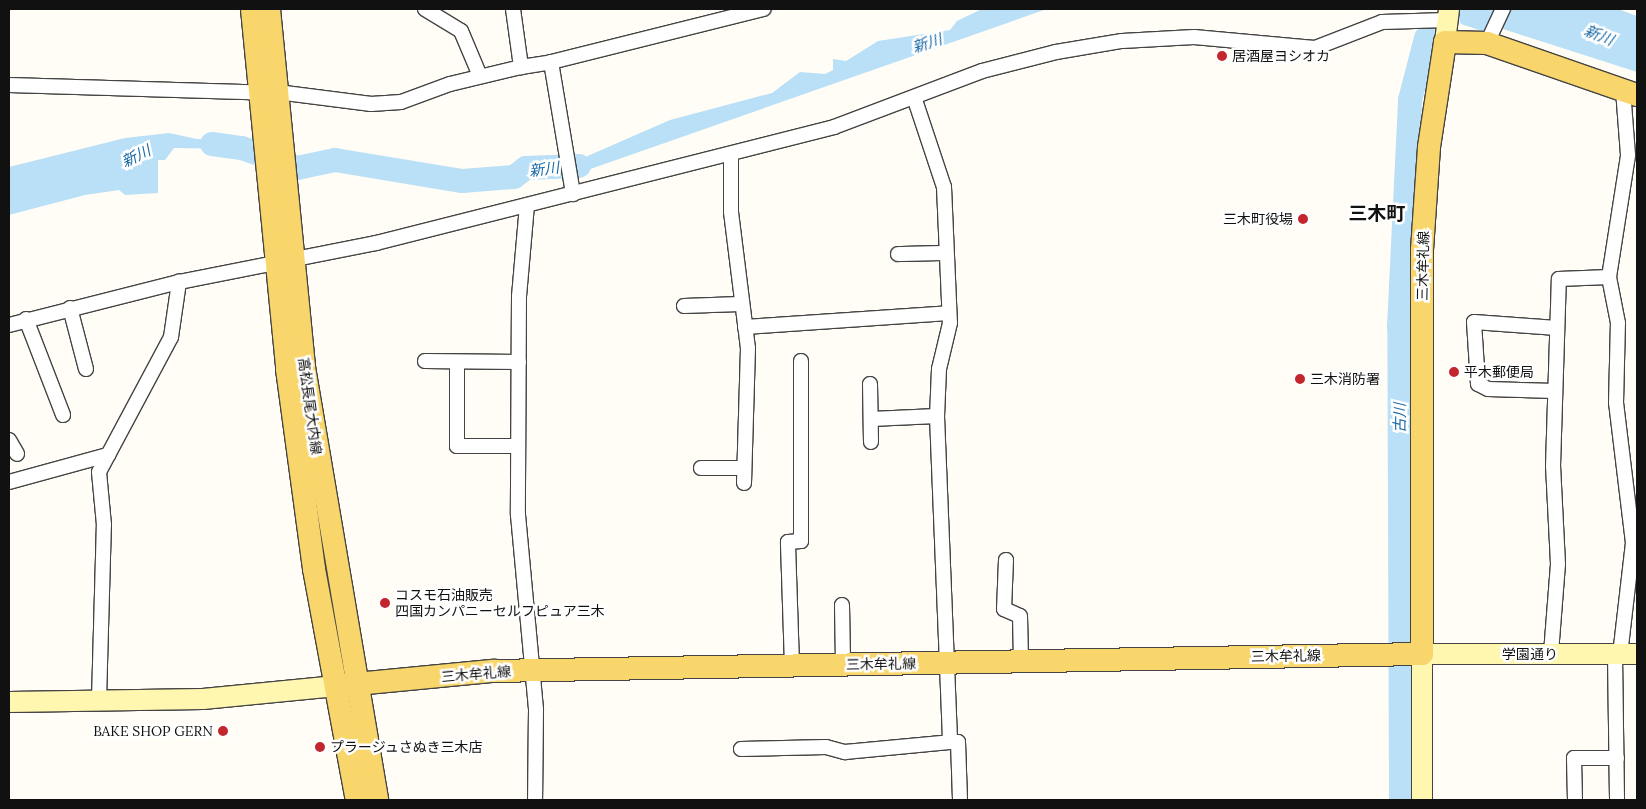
<!DOCTYPE html>
<html>
<head>
<meta charset="utf-8">
<style>
  body { margin:0 }
  #map { position:relative; width:1646px; height:809px; overflow:hidden; background:#fffdf5; font-family:Lora,"Noto Sans JP",serif }
  div>[style] { position:absolute }
  [style*='--x'] { left:calc(var(--x)*1px); top:calc(var(--y)*1px); width:calc(var(--w)*1px); rotate:calc(var(--a)*1deg) }
  .water>* { inset:0; background:#b9e0f7 }
  .river>* { height:24px; margin:-12px; padding:0 12px; transform-origin:12px; border-radius:12px; background:#b9e0f7 }
  .roads { filter:drop-shadow(1px 0 #444) drop-shadow(-1px 0 #444) drop-shadow(0 1px #444) drop-shadow(0 -1px #444) }
  .street>* { height:14px; margin:-7px; padding:0 7px; transform-origin:7px; border-radius:7px; background:#fff }
  .secondary>* { height:20px; margin:-10px; padding:0 10px; transform-origin:10px; border-radius:10px; background:#fff6b0 }
  .primary>* { height:22px; margin:-11px; padding:0 11px; transform-origin:11px; border-radius:11px; background:#f9d66b }
  .dots>* { width:14px; height:14px; translate:-50% -50%; box-sizing:border-box; border:2px solid #fff; border-radius:50% }
  span { translate:-50% -50%; white-space:nowrap; text-align:center; line-height:1.15; -webkit-text-stroke:5px #fff; paint-order:stroke }
  .poi-label { font-size:14px; color:#111 }
  .left { translate:0 -50%; text-align:left }
  .right { translate:-100% -50%; text-align:right }
  .street-label { font-size:14px; color:#111 }
  .water-label { font-size:15px; color:#1768a6; font-style:italic }
  .district-label { font-size:19px; color:#111; font-weight:700 }
  .frame { position:absolute; inset:0; border:10px solid #111; pointer-events:none }
</style>
</head>
<body>
<div id="map">
  <div class="water">
    <div style="clip-path:polygon(982px 9px,1047px 9px,579px 173px,548px 176px,547px 167px,583px 158px,670px 120px,772px 93px,800px 72px,825px 74px,833px 70px,833px 59px,846px 61px,878px 41px,950px 30px,957px 21px)"></div>
    <div style="clip-path:polygon(1441px 9px,1618px 9px,1637px 16px,1637px 72px,1503px 29px,1494px 35px,1461px 24px,1456px 12px)"></div>
    <div style="clip-path:polygon(169px 133px,197px 139px,243px 139px,245px 155px,231px 149px,174px 148px,165px 160px,158px 160px,158px 193px,125px 195px,119px 190px,85px 195px,9px 215px,9px 167px,125px 138px)"></div>
  </div>
  <div class="river">
    <div style="--x:212;--y:144;--w:30;--a:8"></div>
    <div style="--x:242;--y:148;--w:59;--a:20"></div>
    <div style="--x:297;--y:168;--w:39;--a:-12"></div>
    <div style="--x:335;--y:160;--w:129;--a:9.4"></div>
    <div style="--x:462;--y:181;--w:52;--a:-4.4"></div>
    <div style="--x:514;--y:177;--w:15;--a:-37"></div>
    <div style="--x:526;--y:168;--w:53;--a:-2.2"></div>
    <div style="--x:1401;--y:800;--w:473;--a:-90.2"></div>
    <div style="--x:1399;--y:327;--w:227;--a:-87.2"></div>
    <div style="--x:1410;--y:100;--w:64;--a:-75.5"></div>
  </div>
  <div class="roads">
    <div class="street">
      <div style="--x:425;--y:9;--w:42;--a:31.4"></div>
      <div style="--x:461;--y:31;--w:49;--a:67.1"></div>
      <div style="--x:513;--y:9;--w:59;--a:82.1"></div>
      <div style="--x:521;--y:67;--w:30;--a:-9"></div>
      <div style="--x:551;--y:62;--w:134;--a:80.5"></div>
      <div style="--x:1487;--y:43;--w:38;--a:-65"></div>
      <div style="--x:551;--y:62;--w:219;--a:-14"></div>
      <div style="--x:9;--y:85;--w:276;--a:1.7"></div>
      <div style="--x:285;--y:93;--w:87;--a:7.3"></div>
      <div style="--x:371;--y:104;--w:30;--a:-4"></div>
      <div style="--x:401;--y:102;--w:52;--a:-20.2"></div>
      <div style="--x:450;--y:84;--w:73;--a:-13.5"></div>
      <div style="--x:915;--y:100;--w:92;--a:71.6"></div>
      <div style="--x:944;--y:187;--w:136;--a:87.5"></div>
      <div style="--x:950;--y:323;--w:47;--a:103.4"></div>
      <div style="--x:939;--y:369;--w:47;--a:92.4"></div>
      <div style="--x:937;--y:416;--w:326;--a:87.7"></div>
      <div style="--x:950;--y:742;--w:8;--a:0"></div>
      <div style="--x:958;--y:742;--w:58;--a:88"></div>
      <div style="--x:731;--y:154;--w:58;--a:90"></div>
      <div style="--x:731;--y:212;--w:137;--a:82.9"></div>
      <div style="--x:748;--y:348;--w:135;--a:91.7"></div>
      <div style="--x:527;--y:205;--w:91;--a:95"></div>
      <div style="--x:519;--y:296;--w:219;--a:90.3"></div>
      <div style="--x:518;--y:515;--w:196;--a:84.7"></div>
      <div style="--x:536;--y:710;--w:90;--a:90.6"></div>
      <div style="--x:898;--y:254;--w:47;--a:-1.2"></div>
      <div style="--x:684;--y:306;--w:56;--a:-2"></div>
      <div style="--x:70;--y:308;--w:63;--a:75.3"></div>
      <div style="--x:26;--y:319;--w:103;--a:68.9"></div>
      <div style="--x:9;--y:325;--w:175;--a:-14.2"></div>
      <div style="--x:179;--y:282;--w:201;--a:-11.2"></div>
      <div style="--x:376;--y:243;--w:472;--a:-14.2"></div>
      <div style="--x:834;--y:127;--w:158;--a:-20.7"></div>
      <div style="--x:982;--y:71;--w:76;--a:-14.4"></div>
      <div style="--x:1056;--y:52;--w:67;--a:-9.5"></div>
      <div style="--x:1122;--y:41;--w:72;--a:-3.2"></div>
      <div style="--x:1194;--y:37;--w:121;--a:5.2"></div>
      <div style="--x:1315;--y:48;--w:72;--a:-21.2"></div>
      <div style="--x:1382;--y:22;--w:65;--a:-1.8"></div>
      <div style="--x:745;--y:327;--w:204;--a:-3.9"></div>
      <div style="--x:425;--y:361;--w:94;--a:0.6"></div>
      <div style="--x:457;--y:362;--w:84;--a:90"></div>
      <div style="--x:457;--y:446;--w:61;--a:0"></div>
      <div style="--x:870;--y:384;--w:58;--a:89"></div>
      <div style="--x:1554;--y:391;--w:66;--a:-178.3"></div>
      <div style="--x:1488;--y:389;--w:11;--a:-153"></div>
      <div style="--x:1478;--y:384;--w:62;--a:-93.7"></div>
      <div style="--x:1474;--y:322;--w:83;--a:4.1"></div>
      <div style="--x:871;--y:419;--w:66;--a:-2.6"></div>
      <div style="--x:9;--y:440;--w:16;--a:60"></div>
      <div style="--x:701;--y:468;--w:43;--a:0"></div>
      <div style="--x:9;--y:482;--w:103;--a:-15.3"></div>
      <div style="--x:1006;--y:560;--w:49;--a:92.3"></div>
      <div style="--x:1004;--y:609;--w:17;--a:24"></div>
      <div style="--x:1020;--y:616;--w:45;--a:88.7"></div>
      <div style="--x:842;--y:605;--w:59;--a:89"></div>
      <div style="--x:1551;--y:653;--w:89;--a:-85.5"></div>
      <div style="--x:1558;--y:564;--w:98;--a:-92.9"></div>
      <div style="--x:1553;--y:466;--w:187;--a:-88.2"></div>
      <div style="--x:1559;--y:279;--w:50;--a:-2.3"></div>
      <div style="--x:1615;--y:655;--w:145;--a:89.2"></div>
      <div style="--x:1620;--y:655;--w:113;--a:-83.4"></div>
      <div style="--x:1633;--y:543;--w:141;--a:-96.9"></div>
      <div style="--x:1616;--y:403;--w:80;--a:-88.6"></div>
      <div style="--x:1618;--y:323;--w:47;--a:-101.1"></div>
      <div style="--x:1609;--y:277;--w:123;--a:-81.1"></div>
      <div style="--x:1628;--y:155;--w:65;--a:-94.4"></div>
      <div style="--x:792;--y:665;--w:123;--a:-91.9"></div>
      <div style="--x:788;--y:542;--w:13;--a:-4"></div>
      <div style="--x:801;--y:541;--w:180;--a:-90"></div>
      <div style="--x:99;--y:700;--w:175;--a:-88.4"></div>
      <div style="--x:104;--y:525;--w:53;--a:-95.4"></div>
      <div style="--x:99;--y:472;--w:153;--a:-61.9"></div>
      <div style="--x:171;--y:337;--w:56;--a:-81.7"></div>
      <div style="--x:741;--y:749;--w:85;--a:-1.3"></div>
      <div style="--x:826;--y:747;--w:20;--a:15"></div>
      <div style="--x:845;--y:752;--w:105;--a:-5.4"></div>
      <div style="--x:1575;--y:800;--w:42;--a:-91.4"></div>
      <div style="--x:1574;--y:758;--w:43;--a:0"></div>
    </div>
    <div class="secondary">
      <div style="--x:1445;--y:42;--w:33;--a:-83"></div>
      <div style="--x:9;--y:702;--w:194;--a:-0.9"></div>
      <div style="--x:203;--y:699;--w:134;--a:-5.6"></div>
      <div style="--x:1422;--y:800;--w:146;--a:-90"></div>
      <div style="--x:1422;--y:654;--w:215;--a:0"></div>
    </div>
    <div class="primary">
      <div style="--x:252;--y:9;--w:362;--a:84.4"></div>
      <div style="--x:287;--y:369;--w:202;--a:82.3"></div>
      <div style="--x:314;--y:569;--w:235;--a:79.5"></div>
      <div style="--x:269;--y:9;--w:360;--a:84.4"></div>
      <div style="--x:304;--y:367;--w:439;--a:80.4"></div>
      <div style="--x:336;--y:686;--w:158;--a:-5.5"></div>
      <div style="--x:493;--y:671;--w:929;--a:-1.05"></div>
      <div style="--x:1422;--y:654;--w:404;--a:-90"></div>
      <div style="--x:1422;--y:250;--w:103;--a:-86.1"></div>
      <div style="--x:1429;--y:147;--w:106;--a:-81.3"></div>
      <div style="--x:1445;--y:42;--w:42;--a:1.4"></div>
      <div style="--x:1487;--y:43;--w:159;--a:19.1"></div>
    </div>
  </div>
  <div class="dots">
    <div style="left:1222px;top:56px;background:#c4262e"></div>
    <div style="left:1303px;top:219px;background:#c4262e"></div>
    <div style="left:1454px;top:372px;background:#c4262e"></div>
    <div style="left:1300px;top:379px;background:#c4262e"></div>
    <div style="left:385px;top:603px;background:#c4262e"></div>
    <div style="left:223px;top:731px;background:#c4262e"></div>
    <div style="left:320px;top:747px;background:#c4262e"></div>
  </div>
  <div class="poi-label">
    <span class="left" style="left:1232px;top:56px">居酒屋ヨシオカ</span>
    <span class="right" style="left:1293px;top:219px">三木町役場</span>
    <span class="left" style="left:1464px;top:372px">平木郵便局</span>
    <span class="left" style="left:1310px;top:379px">三木消防署</span>
    <span class="left" style="left:395px;top:603px">コスモ石油販売<br>四国カンパニーセルフピュア三木</span>
    <span class="right" style="left:213px;top:731px">BAKE SHOP GERN</span>
    <span class="left" style="left:330px;top:747px">プラージュさぬき三木店</span>
  </div>
  <div class="street-label">
    <span style="left:1423px;top:266px;rotate:-89deg">三木牟礼線</span>
    <span style="left:310px;top:406px;rotate:82deg">高松長尾大内線</span>
    <span style="left:1530px;top:654px">学園通り</span>
    <span style="left:1286px;top:656px;rotate:-1deg">三木牟礼線</span>
    <span style="left:881px;top:664px;rotate:-1deg">三木牟礼線</span>
    <span style="left:476px;top:674px;rotate:-5deg">三木牟礼線</span>
  </div>
  <div class="water-label">
    <span style="left:1599px;top:35px;rotate:22deg">新川</span>
    <span style="left:927px;top:43px;rotate:-18deg">新川</span>
    <span style="left:136px;top:156px;rotate:-26deg">新川</span>
    <span style="left:544px;top:169px;rotate:-7deg">新川</span>
    <span style="left:1400px;top:418px;rotate:-90deg">古川</span>
  </div>
  <div class="district-label">
    <span style="left:1377px;top:214px">三木町</span>
  </div>
  <div class="frame"></div>
</div>
</body>
</html>
